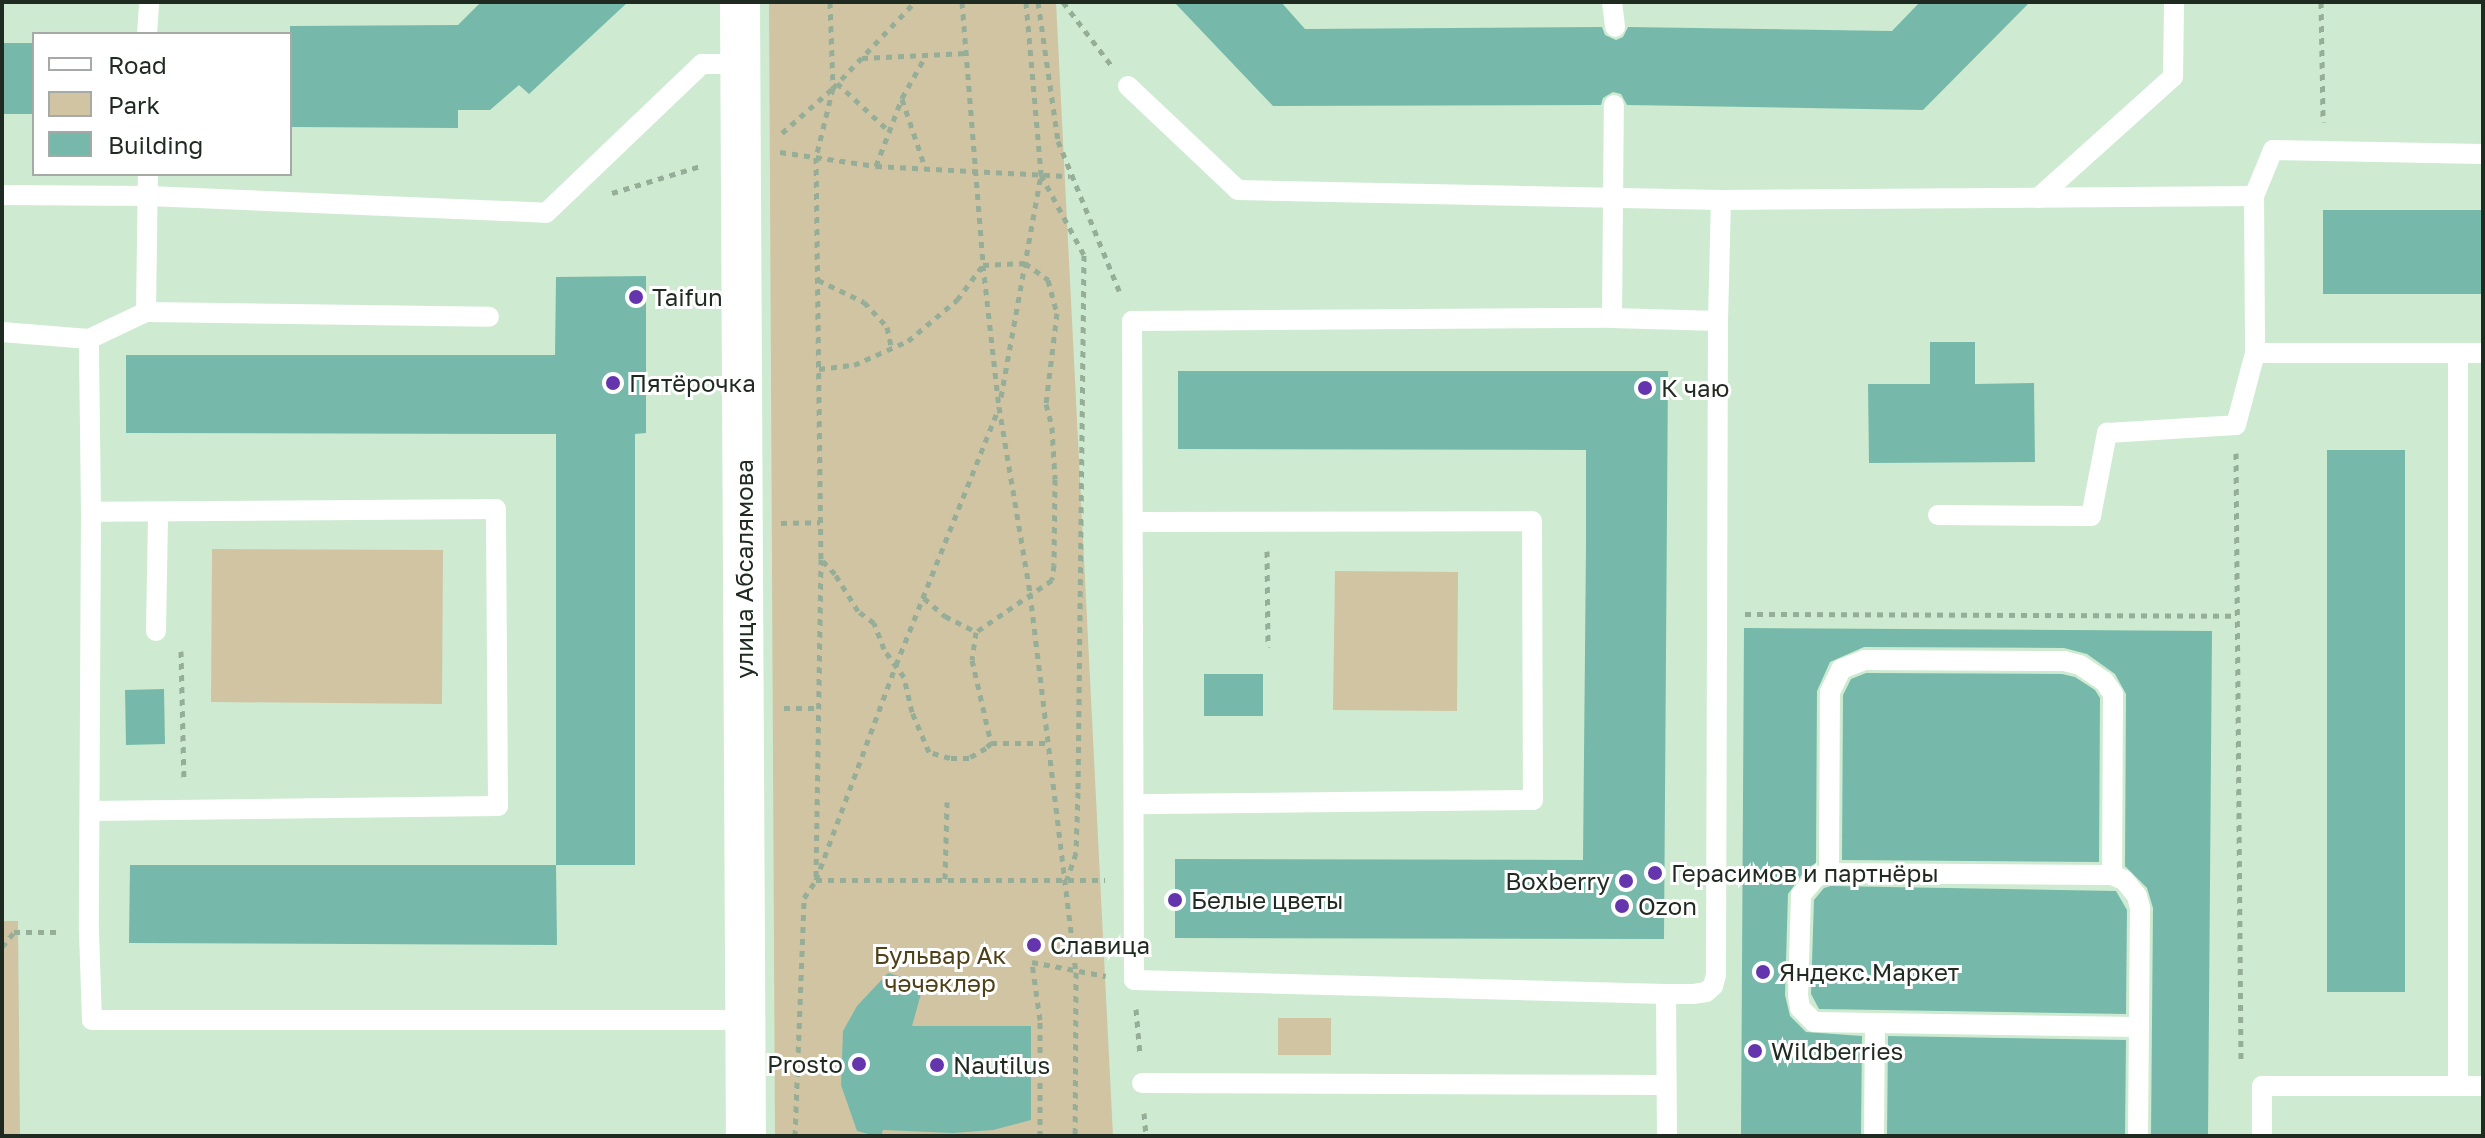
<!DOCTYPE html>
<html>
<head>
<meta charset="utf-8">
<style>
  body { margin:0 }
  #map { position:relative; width:2485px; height:1138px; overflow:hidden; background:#ceebd1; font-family:"Golos Text",sans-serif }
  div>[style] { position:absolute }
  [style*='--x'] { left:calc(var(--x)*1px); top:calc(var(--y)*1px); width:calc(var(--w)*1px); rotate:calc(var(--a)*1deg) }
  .green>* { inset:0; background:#d0c4a3 }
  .building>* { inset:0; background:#76b9aa }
  .path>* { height:5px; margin-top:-2.5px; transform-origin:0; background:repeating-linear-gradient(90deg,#96ad98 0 6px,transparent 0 12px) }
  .service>* { height:20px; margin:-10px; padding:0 10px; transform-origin:10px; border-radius:10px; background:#fff }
  .minor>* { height:40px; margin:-20px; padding:0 20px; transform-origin:20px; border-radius:20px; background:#fff }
  .dots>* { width:22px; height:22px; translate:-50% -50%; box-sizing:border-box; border:4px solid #fff; border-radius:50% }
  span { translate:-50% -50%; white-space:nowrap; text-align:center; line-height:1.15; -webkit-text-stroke:6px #fff; paint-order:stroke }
  .poi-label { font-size:24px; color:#1f2a20 }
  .left { translate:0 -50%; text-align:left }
  .right { translate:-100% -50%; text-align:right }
  .street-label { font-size:24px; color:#1f2a20 }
  .park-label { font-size:24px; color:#4e4017 }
  .frame { position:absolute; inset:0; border:4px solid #1f2a20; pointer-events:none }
  .legend { position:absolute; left:32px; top:32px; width:260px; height:144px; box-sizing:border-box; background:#fff; border:2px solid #a5aaa6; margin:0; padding:10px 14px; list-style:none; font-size:24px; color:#1f2a20 }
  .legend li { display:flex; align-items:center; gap:16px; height:40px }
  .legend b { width:40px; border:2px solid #a5aaa6 }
</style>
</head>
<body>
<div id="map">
  <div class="green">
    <div style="clip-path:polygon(769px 2px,1056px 2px,1113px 1136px,775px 1136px)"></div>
    <div style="clip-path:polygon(212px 549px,443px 550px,442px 704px,211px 702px)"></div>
    <div style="clip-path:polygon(1335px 571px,1458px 572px,1457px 711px,1333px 710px)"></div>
    <div style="clip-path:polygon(2px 921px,18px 921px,20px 1136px,2px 1136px)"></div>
    <div style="clip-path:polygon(1278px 1018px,1331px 1018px,1331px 1055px,1278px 1055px)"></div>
  </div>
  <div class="building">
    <div style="clip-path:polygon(481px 2px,628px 2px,529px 94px,519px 85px,490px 110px,458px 110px,458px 128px,290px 127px,290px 26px,458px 25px)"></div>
    <div style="clip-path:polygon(1174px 2px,1281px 2px,1305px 29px,1602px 27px,1605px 35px,1616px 40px,1623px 37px,1628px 27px,1892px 31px,1920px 2px,2030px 2px,1923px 110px,1627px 105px,1621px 94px,1613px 92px,1603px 98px,1601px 105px,1273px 106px)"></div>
    <div style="clip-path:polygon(2px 43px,34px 43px,34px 114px,2px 114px)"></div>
    <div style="clip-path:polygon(2323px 210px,2483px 210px,2483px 294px,2323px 294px)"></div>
    <div style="clip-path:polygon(646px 276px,646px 433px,635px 434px,635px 865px,556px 865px,556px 434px,126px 433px,126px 355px,555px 355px,556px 277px)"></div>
    <div style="clip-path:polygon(1930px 342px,1975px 342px,1975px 384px,2034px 383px,2035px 462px,1869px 463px,1868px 384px,1930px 384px)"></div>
    <div style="clip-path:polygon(1178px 371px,1668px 371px,1664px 939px,1175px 938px,1175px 859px,1583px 860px,1586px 545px,1586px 450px,1178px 449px)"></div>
    <div style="clip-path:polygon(2327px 450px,2405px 450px,2405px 992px,2327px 992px)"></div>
    <div style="clip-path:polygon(1744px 628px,2212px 631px,2208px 1136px,2151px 1136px,2153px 908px,2147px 888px,2125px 866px,2126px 694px,2115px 674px,2087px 654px,2064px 648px,1864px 647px,1830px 662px,1817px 691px,1816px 863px,1806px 869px,1788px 894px,1785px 995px,1790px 1016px,1806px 1032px,1862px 1036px,1861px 1136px,1741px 1136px)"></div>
    <div style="clip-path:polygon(1866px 673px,2062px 674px,2075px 677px,2095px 690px,2100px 698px,2099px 862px,1842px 860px,1843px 695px,1851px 679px)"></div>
    <div style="clip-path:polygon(1204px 674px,1263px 674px,1263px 716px,1204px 716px)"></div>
    <div style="clip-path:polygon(164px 689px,165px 744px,126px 745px,125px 690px)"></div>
    <div style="clip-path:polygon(130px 865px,556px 865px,557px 945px,129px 943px)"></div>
    <div style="clip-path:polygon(1831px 886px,2116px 891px,2127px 910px,2126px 1014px,1819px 1009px,1811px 994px,1814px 900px,1824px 888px)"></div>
    <div style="clip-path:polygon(888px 973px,924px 983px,912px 1026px,1031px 1026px,1031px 1120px,993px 1130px,953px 1133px,883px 1130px,881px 1136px,876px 1136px,857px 1131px,841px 1085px,843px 1031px,857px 1006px)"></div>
    <div style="clip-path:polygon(1888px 1036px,2126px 1040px,2125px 1136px,1887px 1136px)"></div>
  </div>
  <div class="path">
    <div style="--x:830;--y:2;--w:86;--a:88"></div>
    <div style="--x:833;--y:88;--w:71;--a:103.8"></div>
    <div style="--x:816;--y:157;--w:402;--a:89.3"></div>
    <div style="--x:821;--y:559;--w:321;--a:90.9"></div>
    <div style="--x:816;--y:880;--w:289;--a:0"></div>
    <div style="--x:962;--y:2;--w:264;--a:85.4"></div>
    <div style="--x:983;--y:265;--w:143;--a:83.6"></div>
    <div style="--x:999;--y:407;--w:189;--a:80.5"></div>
    <div style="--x:1030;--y:593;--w:382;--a:83.1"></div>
    <div style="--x:1076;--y:972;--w:164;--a:90.3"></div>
    <div style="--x:1026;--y:2;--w:174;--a:85"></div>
    <div style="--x:1041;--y:175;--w:91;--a:61.7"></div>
    <div style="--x:1084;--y:255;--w:537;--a:90.64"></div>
    <div style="--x:1078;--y:792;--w:61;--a:91.9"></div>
    <div style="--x:1076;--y:853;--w:28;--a:109"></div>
    <div style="--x:1038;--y:2;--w:140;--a:81.8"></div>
    <div style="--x:1058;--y:141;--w:166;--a:67.8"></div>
    <div style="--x:1063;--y:2;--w:79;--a:52.7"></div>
    <div style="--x:2321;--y:2;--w:120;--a:89"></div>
    <div style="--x:862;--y:58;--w:105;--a:-2.7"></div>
    <div style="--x:837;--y:83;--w:71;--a:42.7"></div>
    <div style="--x:902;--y:99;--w:72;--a:71.3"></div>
    <div style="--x:782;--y:133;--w:68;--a:-41.4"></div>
    <div style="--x:833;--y:88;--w:119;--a:-46.4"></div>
    <div style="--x:780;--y:152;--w:97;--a:8.3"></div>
    <div style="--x:876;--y:166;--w:194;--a:3"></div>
    <div style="--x:876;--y:166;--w:73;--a:-69.1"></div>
    <div style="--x:902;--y:98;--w:47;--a:-60.7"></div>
    <div style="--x:612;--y:193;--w:93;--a:-16.9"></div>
    <div style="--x:818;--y:280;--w:51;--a:25.6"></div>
    <div style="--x:864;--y:302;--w:34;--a:47"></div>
    <div style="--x:887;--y:327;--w:19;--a:78"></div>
    <div style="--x:819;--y:369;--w:35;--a:-7"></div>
    <div style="--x:854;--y:365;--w:59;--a:-24"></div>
    <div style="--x:908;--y:341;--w:64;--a:-39.9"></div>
    <div style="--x:957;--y:300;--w:44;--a:-53.4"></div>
    <div style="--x:983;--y:265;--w:42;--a:-2.7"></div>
    <div style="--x:1025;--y:263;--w:29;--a:36"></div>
    <div style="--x:1048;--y:280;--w:34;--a:75"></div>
    <div style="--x:1057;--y:313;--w:92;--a:96.9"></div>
    <div style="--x:1046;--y:404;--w:24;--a:75"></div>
    <div style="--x:1052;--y:427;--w:52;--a:86.7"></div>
    <div style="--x:1055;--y:479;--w:86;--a:90.7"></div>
    <div style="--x:1054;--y:565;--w:15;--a:98"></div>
    <div style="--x:1052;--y:580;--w:92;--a:145.6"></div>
    <div style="--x:976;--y:632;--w:28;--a:98"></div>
    <div style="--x:972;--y:660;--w:85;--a:77.1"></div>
    <div style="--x:991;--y:743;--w:7;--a:135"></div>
    <div style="--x:986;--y:748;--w:20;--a:150"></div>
    <div style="--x:969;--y:758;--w:19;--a:180"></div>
    <div style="--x:950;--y:758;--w:22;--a:-164"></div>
    <div style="--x:929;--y:752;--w:43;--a:-113"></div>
    <div style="--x:912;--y:712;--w:36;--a:-103"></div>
    <div style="--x:904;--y:677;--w:34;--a:-126"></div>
    <div style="--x:884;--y:649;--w:28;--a:-111"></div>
    <div style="--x:874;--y:623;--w:20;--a:-143"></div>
    <div style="--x:858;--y:611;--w:44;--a:-121.9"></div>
    <div style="--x:835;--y:574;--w:21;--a:-133"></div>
    <div style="--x:1001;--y:397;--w:226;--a:-79.8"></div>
    <div style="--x:2236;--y:453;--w:610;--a:89.53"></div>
    <div style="--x:781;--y:523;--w:39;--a:-1"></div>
    <div style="--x:1267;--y:551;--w:96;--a:89.4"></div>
    <div style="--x:924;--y:598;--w:28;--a:41"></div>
    <div style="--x:945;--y:616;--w:35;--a:27"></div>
    <div style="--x:1745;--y:614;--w:491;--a:0.2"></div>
    <div style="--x:181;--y:651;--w:130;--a:88.7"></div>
    <div style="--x:784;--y:708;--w:35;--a:0"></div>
    <div style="--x:991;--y:743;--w:55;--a:0"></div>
    <div style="--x:945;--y:879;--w:77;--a:-88.5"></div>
    <div style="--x:2;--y:947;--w:19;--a:-51"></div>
    <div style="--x:14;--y:932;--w:44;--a:0"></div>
    <div style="--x:1136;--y:1009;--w:46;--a:85"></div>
    <div style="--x:1144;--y:1113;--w:23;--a:85"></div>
    <div style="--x:795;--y:1136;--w:238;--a:-87.8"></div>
    <div style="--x:804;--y:898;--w:22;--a:-56"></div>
    <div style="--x:816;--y:880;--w:229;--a:-69.6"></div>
    <div style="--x:896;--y:665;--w:278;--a:-68.2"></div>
    <div style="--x:1040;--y:1136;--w:116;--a:-90"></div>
    <div style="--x:1040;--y:1020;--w:59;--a:-97.9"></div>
    <div style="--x:1032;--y:962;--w:75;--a:10.7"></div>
  </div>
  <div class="service">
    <div style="--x:1612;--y:2;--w:25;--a:83"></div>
    <div style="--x:147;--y:34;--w:32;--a:-86"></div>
    <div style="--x:1128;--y:86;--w:151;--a:43.4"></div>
    <div style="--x:1238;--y:190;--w:483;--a:1.2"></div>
    <div style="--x:2483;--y:154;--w:210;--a:-178.9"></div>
    <div style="--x:2273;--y:150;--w:50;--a:112.4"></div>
    <div style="--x:2254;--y:196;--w:157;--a:89.6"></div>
    <div style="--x:2255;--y:353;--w:228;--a:0"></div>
    <div style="--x:2;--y:195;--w:146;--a:0.4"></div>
    <div style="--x:148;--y:196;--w:398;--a:2.4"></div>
    <div style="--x:546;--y:213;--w:216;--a:-43.7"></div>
    <div style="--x:702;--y:64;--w:39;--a:0"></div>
    <div style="--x:2038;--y:198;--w:181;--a:-41.9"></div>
    <div style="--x:2173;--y:77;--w:75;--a:-89.2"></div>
    <div style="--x:146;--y:312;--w:343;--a:0.8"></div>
    <div style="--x:1612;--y:318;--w:106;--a:1.6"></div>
    <div style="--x:1718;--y:321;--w:654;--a:90.18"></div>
    <div style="--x:1716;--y:975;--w:11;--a:105"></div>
    <div style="--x:1713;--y:986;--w:9;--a:139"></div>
    <div style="--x:1706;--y:992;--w:12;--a:171"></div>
    <div style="--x:1694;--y:994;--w:28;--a:180"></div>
    <div style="--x:1666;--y:994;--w:532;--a:-178.49"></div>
    <div style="--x:1134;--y:980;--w:659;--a:-90.17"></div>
    <div style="--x:1132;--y:321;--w:480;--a:-0.4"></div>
    <div style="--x:1612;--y:318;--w:213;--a:-89.5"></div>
    <div style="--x:1718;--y:321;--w:121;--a:-88.6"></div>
    <div style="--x:1721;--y:200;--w:533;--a:-0.43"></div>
    <div style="--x:2;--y:332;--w:87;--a:4.6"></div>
    <div style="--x:2458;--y:353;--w:733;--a:90"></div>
    <div style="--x:91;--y:512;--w:173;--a:-90.7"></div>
    <div style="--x:89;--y:339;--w:63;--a:-25.3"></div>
    <div style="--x:146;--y:312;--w:138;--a:-89.2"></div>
    <div style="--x:1938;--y:515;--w:153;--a:0.4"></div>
    <div style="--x:2091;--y:516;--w:85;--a:-79.1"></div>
    <div style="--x:2107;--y:433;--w:129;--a:-3.5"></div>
    <div style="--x:2236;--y:425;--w:74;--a:-75.2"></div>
    <div style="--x:1133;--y:522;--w:399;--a:-0.1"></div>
    <div style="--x:1532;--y:521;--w:279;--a:89.8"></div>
    <div style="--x:1533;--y:800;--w:399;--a:179.4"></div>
    <div style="--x:156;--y:631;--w:119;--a:-89"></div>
    <div style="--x:92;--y:811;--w:406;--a:-0.7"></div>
    <div style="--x:498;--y:806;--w:297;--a:-90.4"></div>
    <div style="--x:496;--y:509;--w:405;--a:179.6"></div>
    <div style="--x:91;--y:512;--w:419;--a:90.3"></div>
    <div style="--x:89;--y:931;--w:89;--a:88.1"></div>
    <div style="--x:92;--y:1020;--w:653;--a:0"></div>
    <div style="--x:1829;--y:873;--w:181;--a:-89.7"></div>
    <div style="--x:1830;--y:692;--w:25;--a:-64"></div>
    <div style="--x:1841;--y:669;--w:25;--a:-21"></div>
    <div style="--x:1864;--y:660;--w:200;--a:0.3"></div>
    <div style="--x:2064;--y:661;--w:16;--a:14"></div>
    <div style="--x:2080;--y:665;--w:29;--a:34"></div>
    <div style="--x:2104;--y:681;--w:16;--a:55"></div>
    <div style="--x:2113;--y:694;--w:181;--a:90.3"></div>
    <div style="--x:1666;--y:994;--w:142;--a:89.6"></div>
    <div style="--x:1142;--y:1083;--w:524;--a:0.22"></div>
    <div style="--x:1874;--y:1136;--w:110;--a:-89.5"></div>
    <div style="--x:2138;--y:1136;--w:228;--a:-89.5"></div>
    <div style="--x:2140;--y:908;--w:12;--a:-104"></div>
    <div style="--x:2137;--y:896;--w:21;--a:-129"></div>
    <div style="--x:2124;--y:880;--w:13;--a:-157"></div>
    <div style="--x:2112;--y:875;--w:283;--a:-179.6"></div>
    <div style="--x:1829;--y:873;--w:14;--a:163"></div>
    <div style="--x:1816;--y:877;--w:23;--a:130"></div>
    <div style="--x:1801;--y:895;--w:100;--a:91.7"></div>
    <div style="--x:1798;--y:995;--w:13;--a:81"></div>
    <div style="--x:1800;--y:1008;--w:20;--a:45"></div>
    <div style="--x:1814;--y:1022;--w:325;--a:0.9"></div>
    <div style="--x:2262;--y:1136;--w:50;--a:-90"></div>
    <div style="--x:2262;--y:1086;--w:221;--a:0"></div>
  </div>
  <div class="minor">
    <div style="--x:740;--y:2;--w:1134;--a:89.7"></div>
  </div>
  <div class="dots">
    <div style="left:636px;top:297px;background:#6435ad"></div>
    <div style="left:613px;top:383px;background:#6435ad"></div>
    <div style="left:1645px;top:388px;background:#6435ad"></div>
    <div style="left:1655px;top:873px;background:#6435ad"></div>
    <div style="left:1626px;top:881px;background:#6435ad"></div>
    <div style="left:1175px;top:900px;background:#6435ad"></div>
    <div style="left:1622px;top:906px;background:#6435ad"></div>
    <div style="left:1034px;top:945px;background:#6435ad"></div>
    <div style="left:1763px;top:972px;background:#6435ad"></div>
    <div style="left:1755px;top:1051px;background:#6435ad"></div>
    <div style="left:859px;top:1064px;background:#6435ad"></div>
    <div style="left:937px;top:1065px;background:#6435ad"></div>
  </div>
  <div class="poi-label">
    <span class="left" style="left:652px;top:297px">Taifun</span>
    <span class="left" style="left:629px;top:383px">Пятёрочка</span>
    <span class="left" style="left:1661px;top:388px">К чаю</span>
    <span class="left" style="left:1671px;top:873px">Герасимов и партнёры</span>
    <span class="right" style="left:1610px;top:881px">Boxberry</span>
    <span class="left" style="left:1191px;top:900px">Белые цветы</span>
    <span class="left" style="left:1638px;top:906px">Ozon</span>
    <span class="left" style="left:1050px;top:945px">Славица</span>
    <span class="left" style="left:1779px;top:972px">Яндекс.Маркет</span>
    <span class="left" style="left:1771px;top:1051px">Wildberries</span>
    <span class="right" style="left:843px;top:1064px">Prosto</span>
    <span class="left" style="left:953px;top:1065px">Nautilus</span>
  </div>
  <div class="street-label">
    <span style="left:744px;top:569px;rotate:-90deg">улица Абсалямова</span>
  </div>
  <div class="park-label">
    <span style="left:940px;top:969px">Бульвар Ак<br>чәчәкләр</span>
  </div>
  <div class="frame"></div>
  <ul class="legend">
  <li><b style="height:10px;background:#fff"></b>Road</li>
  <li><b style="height:22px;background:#d0c4a3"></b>Park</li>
  <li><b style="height:22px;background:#76b9aa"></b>Building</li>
  </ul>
</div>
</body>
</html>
